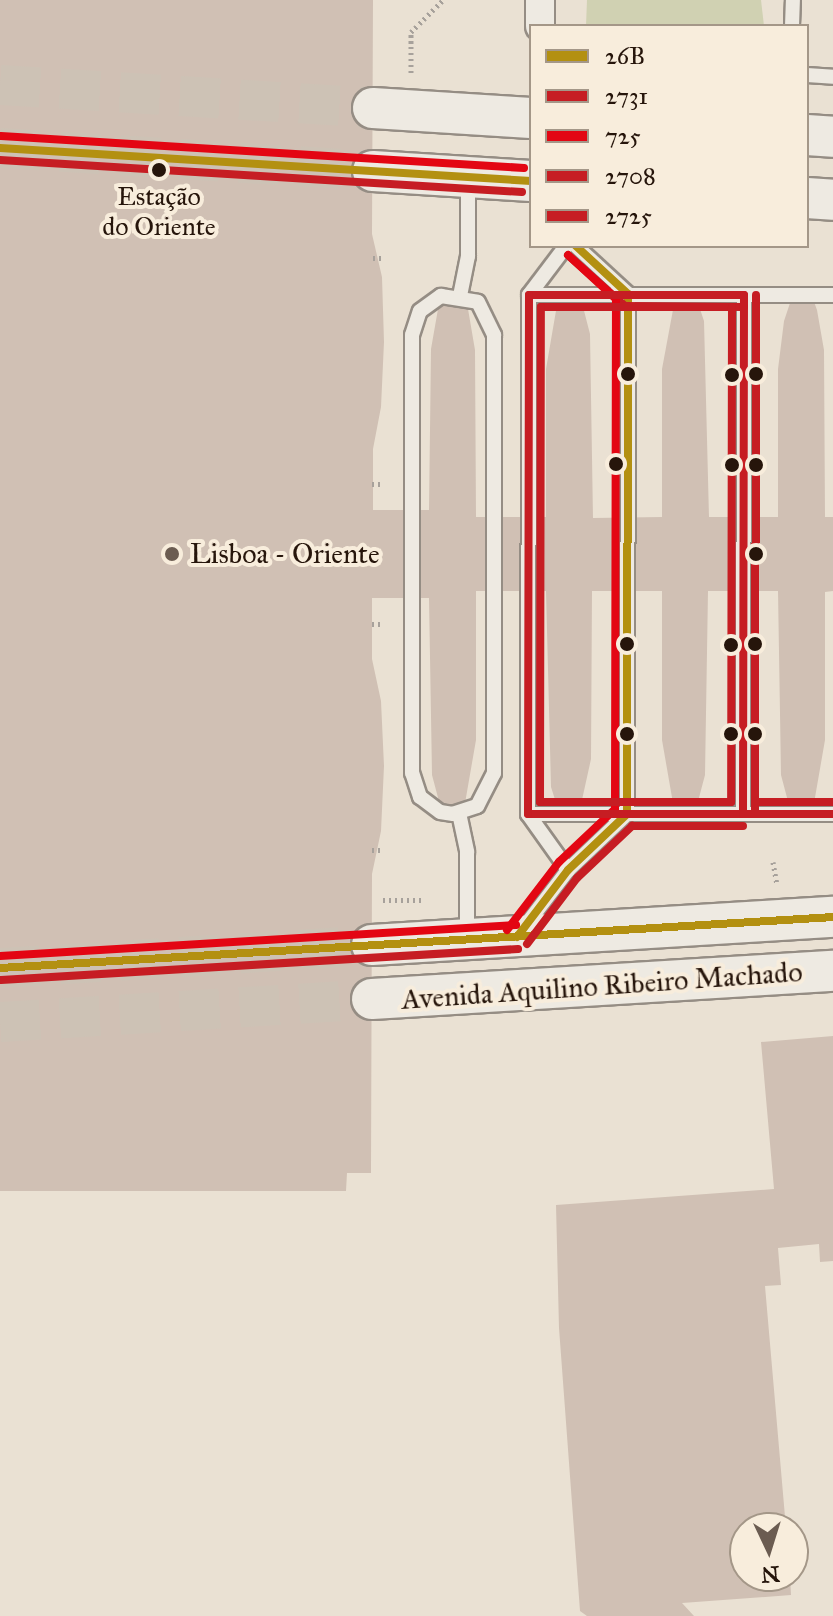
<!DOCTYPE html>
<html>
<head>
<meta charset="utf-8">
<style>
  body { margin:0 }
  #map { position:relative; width:833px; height:1616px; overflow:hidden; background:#eae1d3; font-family:"IM FELL Great Primer",serif }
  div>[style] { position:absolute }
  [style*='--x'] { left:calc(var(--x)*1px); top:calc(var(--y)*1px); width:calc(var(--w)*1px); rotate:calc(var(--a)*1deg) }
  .green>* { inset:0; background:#d0d1b2 }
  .building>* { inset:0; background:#d0c0b4 }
  .secondary-tunnel>* { height:40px; margin-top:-20px; transform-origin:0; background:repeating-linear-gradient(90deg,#cdc2b5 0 40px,transparent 0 60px) }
  .path>* { height:5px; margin-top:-2.5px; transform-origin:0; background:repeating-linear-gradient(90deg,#a7a19b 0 2px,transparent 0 6px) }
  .roads { filter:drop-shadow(2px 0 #958d84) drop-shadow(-2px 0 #958d84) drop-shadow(0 2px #958d84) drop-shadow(0 -2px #958d84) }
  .lane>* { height:14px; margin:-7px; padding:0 7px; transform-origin:7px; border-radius:7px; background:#eeeae2 }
  .street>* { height:28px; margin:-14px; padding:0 14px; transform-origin:14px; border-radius:14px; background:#eeeae2 }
  .secondary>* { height:40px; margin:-20px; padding:0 20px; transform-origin:20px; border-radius:20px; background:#eeeae2 }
  .bus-1>* { height:8px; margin:-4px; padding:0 4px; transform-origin:4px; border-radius:4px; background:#b39011 }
  .bus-2>* { height:8px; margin:-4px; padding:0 4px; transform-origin:4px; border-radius:4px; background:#c61d23 }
  .bus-3>* { height:8px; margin:-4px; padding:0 4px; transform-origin:4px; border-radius:4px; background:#e30613 }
  .bus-4>* { height:8px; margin:-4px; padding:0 4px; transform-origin:4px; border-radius:4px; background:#c61d23 }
  .bus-5>* { height:8px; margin:-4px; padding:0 4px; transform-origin:4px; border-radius:4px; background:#c61d23 }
  .dots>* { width:22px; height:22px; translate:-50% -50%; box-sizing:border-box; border:4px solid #f8eddc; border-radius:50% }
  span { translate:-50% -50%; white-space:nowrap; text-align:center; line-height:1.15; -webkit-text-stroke:8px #f8eddc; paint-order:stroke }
  .bus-label { font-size:26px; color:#26150b }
  .poi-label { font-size:28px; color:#26150b }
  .left { translate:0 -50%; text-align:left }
  .street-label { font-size:28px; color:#26150b }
  .legend { position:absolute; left:529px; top:24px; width:280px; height:224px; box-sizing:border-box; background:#f8eddc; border:2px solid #a49788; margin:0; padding:10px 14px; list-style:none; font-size:24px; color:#26150b }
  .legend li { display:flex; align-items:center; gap:16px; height:40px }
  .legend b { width:40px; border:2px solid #a49788 }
  .north { position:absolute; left:729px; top:1512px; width:80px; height:80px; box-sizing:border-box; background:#f8eddc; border:2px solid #a49788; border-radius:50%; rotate:176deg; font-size:22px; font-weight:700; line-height:32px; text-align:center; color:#26150b }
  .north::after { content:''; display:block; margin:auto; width:28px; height:36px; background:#6b5c51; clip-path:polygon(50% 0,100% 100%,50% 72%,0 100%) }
</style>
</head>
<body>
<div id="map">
  <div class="green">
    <div style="clip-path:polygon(587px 0,761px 0,764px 26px,586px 26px)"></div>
  </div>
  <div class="building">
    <div style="clip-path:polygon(0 0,373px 0,372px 234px,382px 277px,384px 342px,381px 407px,373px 449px,373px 510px,429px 510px,431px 349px,438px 309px,453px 290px,468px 309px,475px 350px,476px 517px,546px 517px,546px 369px,558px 299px,581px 299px,590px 334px,593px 518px,662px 517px,662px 369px,675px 299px,697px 300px,704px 321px,709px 517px,778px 517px,778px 369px,784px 321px,791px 300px,813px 299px,817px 310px,824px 350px,825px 517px,833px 517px,833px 591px,825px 592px,825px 740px,813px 809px,790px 809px,781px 775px,778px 591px,708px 591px,705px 775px,696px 809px,674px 809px,662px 740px,662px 591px,592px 591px,591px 759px,580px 809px,558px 809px,551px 787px,546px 591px,476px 591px,476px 740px,464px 809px,441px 809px,432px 775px,429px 598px,372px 598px,372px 659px,381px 701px,384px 766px,381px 831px,372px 874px,371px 1173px,347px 1173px,346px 1191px,0 1191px)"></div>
    <div style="clip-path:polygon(833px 1036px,833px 1261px,820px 1262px,819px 1244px,778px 1248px,781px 1285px,765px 1286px,786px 1528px,745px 1528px,745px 1576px,790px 1576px,791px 1595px,682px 1603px,694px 1616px,587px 1616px,580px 1611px,559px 1328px,556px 1205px,774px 1189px,761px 1042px)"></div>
  </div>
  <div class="secondary-tunnel">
    <div style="--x:0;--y:85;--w:374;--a:3.5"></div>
    <div style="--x:0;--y:148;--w:374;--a:3.5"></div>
    <div style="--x:0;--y:968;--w:373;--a:-3.5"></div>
    <div style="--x:0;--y:1022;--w:373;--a:-3.5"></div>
  </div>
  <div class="path">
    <div style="--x:411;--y:73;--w:41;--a:-90"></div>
    <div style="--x:411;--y:32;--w:45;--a:-45"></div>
    <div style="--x:373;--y:258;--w:11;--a:0"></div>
    <div style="--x:372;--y:484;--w:12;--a:0"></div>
    <div style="--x:372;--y:624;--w:12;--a:0"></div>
    <div style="--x:372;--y:850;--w:11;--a:0"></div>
    <div style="--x:773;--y:862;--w:22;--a:80"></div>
    <div style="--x:383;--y:900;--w:39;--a:0"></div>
  </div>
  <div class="roads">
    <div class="lane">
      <div style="--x:792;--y:26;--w:26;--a:-88"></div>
      <div style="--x:807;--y:75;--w:26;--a:4"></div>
      <div style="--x:566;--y:246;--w:61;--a:127.1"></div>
      <div style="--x:529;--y:295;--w:519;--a:90.11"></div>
      <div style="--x:528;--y:814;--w:69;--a:54.5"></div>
      <div style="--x:529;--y:295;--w:304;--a:0"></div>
      <div style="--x:441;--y:296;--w:37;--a:9"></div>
      <div style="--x:478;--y:302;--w:37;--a:64"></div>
      <div style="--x:494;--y:335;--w:438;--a:90"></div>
      <div style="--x:494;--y:773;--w:37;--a:117"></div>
      <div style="--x:477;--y:806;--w:25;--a:162"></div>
      <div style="--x:453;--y:814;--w:13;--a:-171"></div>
      <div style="--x:440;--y:812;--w:25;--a:-143"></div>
      <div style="--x:420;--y:797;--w:25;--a:-108"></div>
      <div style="--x:412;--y:773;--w:438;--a:-90"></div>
      <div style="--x:412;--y:335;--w:25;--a:-72"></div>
      <div style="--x:420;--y:311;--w:26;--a:-36"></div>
      <div style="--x:460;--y:296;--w:41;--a:-78.7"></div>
      <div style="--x:468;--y:256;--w:75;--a:-90"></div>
      <div style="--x:459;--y:813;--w:40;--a:78"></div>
      <div style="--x:467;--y:852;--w:83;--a:90"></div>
      <div style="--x:528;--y:814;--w:305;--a:0"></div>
      <div style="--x:743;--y:814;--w:519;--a:-89.89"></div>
      <div style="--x:522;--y:930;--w:76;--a:-52.5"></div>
      <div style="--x:568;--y:870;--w:81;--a:-43.5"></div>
      <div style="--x:627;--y:814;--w:520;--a:-89.89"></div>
      <div style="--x:628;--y:294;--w:71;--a:-137.3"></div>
    </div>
    <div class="street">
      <div style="--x:540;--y:26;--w:26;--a:-90"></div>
    </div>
    <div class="secondary">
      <div style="--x:373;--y:108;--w:158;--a:3.6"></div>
      <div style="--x:807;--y:135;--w:26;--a:4"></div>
      <div style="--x:373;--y:171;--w:158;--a:3.6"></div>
      <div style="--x:807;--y:198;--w:26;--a:4"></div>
      <div style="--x:372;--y:945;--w:462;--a:-3.5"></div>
      <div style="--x:372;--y:999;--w:462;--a:-3.5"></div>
    </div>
  </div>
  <div class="bus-1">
    <div style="--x:0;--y:148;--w:532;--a:3.56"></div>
    <div style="--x:517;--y:937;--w:84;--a:-52.7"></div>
    <div style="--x:568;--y:870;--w:81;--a:-43.5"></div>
    <div style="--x:627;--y:814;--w:520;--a:-89.89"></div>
    <div style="--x:628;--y:294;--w:71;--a:-137.3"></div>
    <div style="--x:0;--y:968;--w:835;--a:-3.5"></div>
  </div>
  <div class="bus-2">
    <div style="--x:0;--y:160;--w:523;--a:3.51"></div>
    <div style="--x:568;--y:255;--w:76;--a:41.8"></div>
    <div style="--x:625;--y:306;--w:119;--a:0.5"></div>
    <div style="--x:755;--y:814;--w:519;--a:-89.89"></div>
    <div style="--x:527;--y:944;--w:83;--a:-52.9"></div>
    <div style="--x:577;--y:878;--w:76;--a:-43.4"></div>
    <div style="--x:632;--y:826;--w:111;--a:0"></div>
    <div style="--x:1;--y:980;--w:518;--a:-3.43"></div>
  </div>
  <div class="bus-3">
    <div style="--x:1;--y:136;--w:524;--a:3.5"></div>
    <div style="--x:507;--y:930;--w:86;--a:-52.6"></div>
    <div style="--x:559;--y:862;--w:77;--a:-43.4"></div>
    <div style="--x:615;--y:809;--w:510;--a:-89.89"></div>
    <div style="--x:616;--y:299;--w:65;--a:-137.5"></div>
    <div style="--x:0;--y:956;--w:517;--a:-3.44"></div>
  </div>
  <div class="bus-4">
    <div style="--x:529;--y:295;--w:215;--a:0"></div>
    <div style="--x:744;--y:295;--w:519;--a:90.11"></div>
    <div style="--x:743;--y:814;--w:215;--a:180"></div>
    <div style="--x:528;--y:814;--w:519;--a:-89.89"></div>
    <div style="--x:743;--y:814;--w:90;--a:0"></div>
  </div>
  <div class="bus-5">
    <div style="--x:541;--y:307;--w:191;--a:0"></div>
    <div style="--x:732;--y:307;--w:495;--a:90.1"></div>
    <div style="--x:731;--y:802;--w:191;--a:180"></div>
    <div style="--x:540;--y:802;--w:495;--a:-89.9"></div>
    <div style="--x:755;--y:802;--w:78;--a:0"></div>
  </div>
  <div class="dots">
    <div style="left:159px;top:170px;background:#26150b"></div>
    <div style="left:628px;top:374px;background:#26150b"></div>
    <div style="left:756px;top:374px;background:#26150b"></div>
    <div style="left:732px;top:375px;background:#26150b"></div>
    <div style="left:616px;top:464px;background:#26150b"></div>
    <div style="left:732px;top:465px;background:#26150b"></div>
    <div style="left:756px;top:465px;background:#26150b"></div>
    <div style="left:172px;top:554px;background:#6b5c51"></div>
    <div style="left:756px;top:554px;background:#26150b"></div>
    <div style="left:627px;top:644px;background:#26150b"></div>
    <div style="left:755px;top:644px;background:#26150b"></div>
    <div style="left:731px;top:645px;background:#26150b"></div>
    <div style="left:627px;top:734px;background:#26150b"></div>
    <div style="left:731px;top:734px;background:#26150b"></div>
    <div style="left:755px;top:734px;background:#26150b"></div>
  </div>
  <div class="bus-label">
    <span style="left:159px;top:212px">Estação<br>do Oriente</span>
  </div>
  <div class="poi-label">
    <span class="left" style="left:190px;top:554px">Lisboa - Oriente</span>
  </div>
  <div class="street-label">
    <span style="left:602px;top:986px;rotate:-4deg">Avenida Aquilino Ribeiro Machado</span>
  </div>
  <ul class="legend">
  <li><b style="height:10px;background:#b39011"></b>26B</li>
  <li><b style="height:10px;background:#c61d23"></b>2731</li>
  <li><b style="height:10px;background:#e30613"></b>725</li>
  <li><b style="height:10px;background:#c61d23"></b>2708</li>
  <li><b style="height:10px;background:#c61d23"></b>2725</li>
  </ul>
  <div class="north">N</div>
</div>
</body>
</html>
